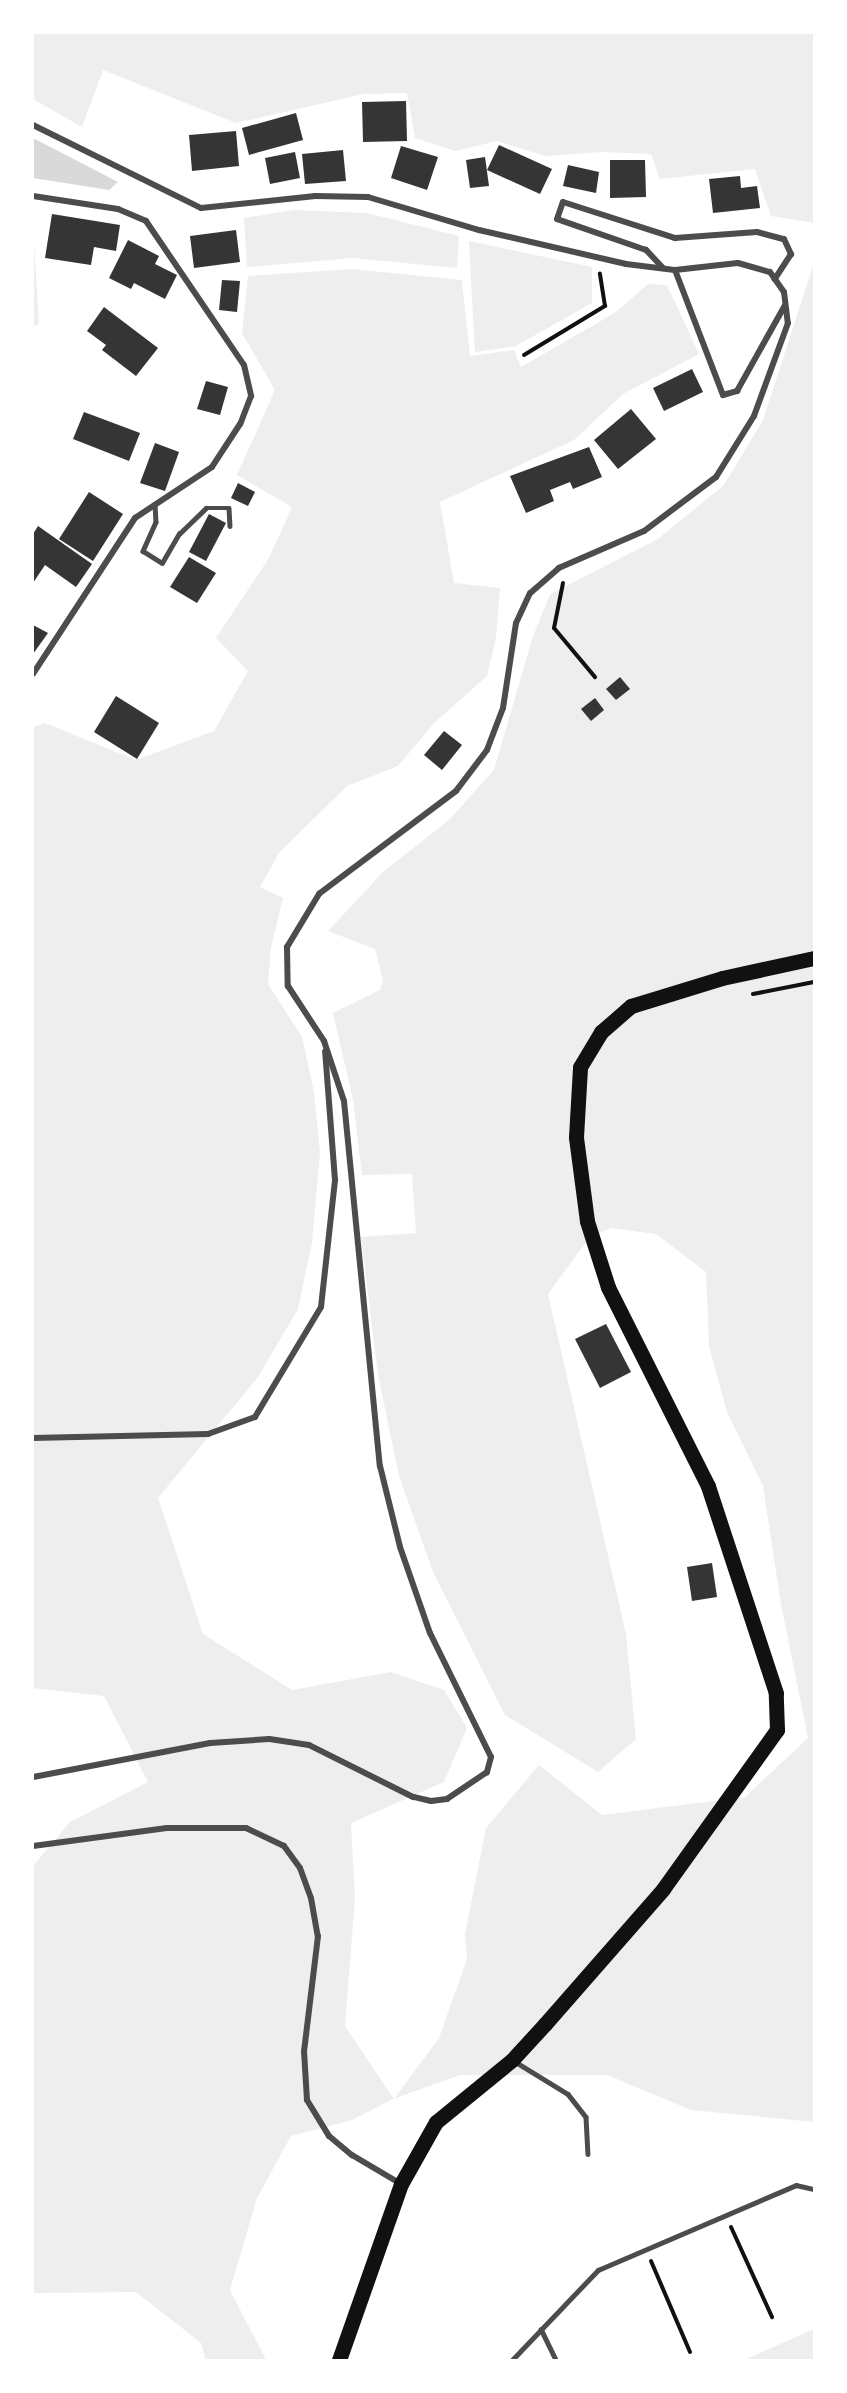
<!DOCTYPE html>
<html>
<head>
<meta charset="utf-8">
<style>
  body { margin:0 }
  #map { position:relative; width:847px; height:2393px; overflow:hidden; background:#fff; font-family:"DM Sans",sans-serif }
  div>[style] { position:absolute }
  [style*='--x'] { left:calc(var(--x)*1px); top:calc(var(--y)*1px); width:calc(var(--w)*1px); rotate:calc(var(--a)*1deg) }
  .green>* { inset:0; background:#eee }
  .water>* { inset:0; background:#d9d9d9 }
  .building>* { inset:0; background:#353535 }
  .path>* { height:4px; margin:-2px; padding:0 2px; transform-origin:2px; border-radius:2px; background:#111 }
  .service>* { height:4.5px; margin:-2.25px; padding:0 2.25px; transform-origin:2.25px; border-radius:2.25px; background:#4c4c4c }
  .minor>* { height:6px; margin:-3px; padding:0 3px; transform-origin:3px; border-radius:3px; background:#4c4c4c }
  .primary>* { height:15px; margin:-7.5px; padding:0 7.5px; transform-origin:7.5px; border-radius:7.5px; background:#111 }
  span { translate:-50% -50%; white-space:nowrap; text-align:center; line-height:1.15; -webkit-text-stroke:6px #fff; paint-order:stroke }
  .frame { position:absolute; inset:0; border:34px solid #fff; pointer-events:none }
</style>
</head>
<body>
<div id="map">
  <div class="green">
    <div style="clip-path:polygon(33px 33px,814px 33px,814px 223px,771px 216px,755px 169px,660px 179px,651px 154px,603px 152px,545px 156px,497px 141px,455px 151px,415px 138px,407px 93px,364px 94px,236px 123px,103px 70px,82px 127px,33px 99px)"></div>
    <div style="clip-path:polygon(294px 210px,367px 213px,459px 236px,457px 268px,352px 258px,247px 267px,244px 218px)"></div>
    <div style="clip-path:polygon(33px 227px,39px 323px,33px 327px)"></div>
    <div style="clip-path:polygon(469px 241px,592px 267px,592px 303px,516px 346px,475px 352px)"></div>
    <div style="clip-path:polygon(814px 263px,814px 2122px,691px 2110px,607px 2075px,460px 2075px,393px 2099px,352px 2120px,291px 2136px,257px 2198px,230px 2290px,266px 2360px,206px 2360px,201px 2343px,136px 2292px,33px 2293px,33px 1866px,70px 1822px,148px 1782px,104px 1696px,33px 1688px,33px 727px,45px 723px,136px 760px,214px 731px,248px 671px,216px 638px,269px 558px,292px 507px,237px 475px,275px 390px,242px 333px,248px 276px,351px 269px,462px 280px,470px 356px,514px 350px,521px 367px,616px 312px,648px 284px,667px 285px,699px 354px,623px 394px,574px 440px,440px 502px,454px 583px,500px 588px,496px 638px,487px 676px,434px 723px,398px 766px,347px 786px,279px 853px,260px 887px,283px 898px,271px 948px,268px 984px,302px 1037px,314px 1092px,320px 1152px,312px 1243px,298px 1309px,258px 1377px,158px 1498px,203px 1634px,292px 1690px,391px 1672px,444px 1690px,467px 1728px,444px 1782px,351px 1823px,355px 1898px,345px 2026px,394px 2099px,439px 2038px,467px 1959px,465px 1934px,486px 1828px,539px 1765px,602px 1815px,745px 1797px,808px 1738px,781px 1604px,763px 1486px,727px 1412px,709px 1346px,706px 1272px,656px 1234px,611px 1228px,589px 1238px,548px 1294px,626px 1634px,636px 1739px,598px 1772px,505px 1715px,433px 1572px,399px 1476px,378px 1375px,361px 1237px,416px 1233px,412px 1174px,362px 1175px,353px 1100px,333px 1013px,380px 990px,383px 981px,375px 949px,328px 931px,383px 872px,449px 820px,494px 770px,532px 639px,550px 594px,658px 539px,724px 485px,763px 420px)"></div>
    <div style="clip-path:polygon(814px 2329px,814px 2360px,744px 2360px)"></div>
  </div>
  <div class="water">
    <div style="clip-path:polygon(33px 138px,93px 169px,118px 182px,109px 190px,33px 178px)"></div>
  </div>
  <div class="building">
    <div style="clip-path:polygon(406px 101px,407px 141px,363px 142px,362px 102px)"></div>
    <div style="clip-path:polygon(296px 113px,303px 140px,249px 155px,242px 128px)"></div>
    <div style="clip-path:polygon(236px 131px,239px 166px,192px 171px,189px 135px)"></div>
    <div style="clip-path:polygon(499px 145px,552px 169px,540px 194px,487px 170px)"></div>
    <div style="clip-path:polygon(401px 146px,438px 157px,427px 190px,391px 178px)"></div>
    <div style="clip-path:polygon(343px 150px,346px 181px,305px 184px,302px 154px)"></div>
    <div style="clip-path:polygon(295px 152px,300px 178px,270px 184px,265px 158px)"></div>
    <div style="clip-path:polygon(485px 157px,489px 186px,470px 188px,466px 160px)"></div>
    <div style="clip-path:polygon(610px 160px,645px 160px,646px 197px,610px 198px)"></div>
    <div style="clip-path:polygon(568px 165px,599px 172px,596px 193px,563px 186px)"></div>
    <div style="clip-path:polygon(740px 176px,741px 188px,757px 186px,760px 208px,713px 213px,709px 179px)"></div>
    <div style="clip-path:polygon(52px 214px,120px 225px,116px 251px,94px 247px,91px 265px,45px 258px)"></div>
    <div style="clip-path:polygon(236px 230px,240px 262px,194px 268px,190px 236px)"></div>
    <div style="clip-path:polygon(128px 240px,159px 256px,155px 264px,177px 275px,165px 299px,134px 283px,131px 289px,109px 278px)"></div>
    <div style="clip-path:polygon(222px 280px,240px 281px,237px 312px,219px 310px)"></div>
    <div style="clip-path:polygon(104px 307px,158px 348px,136px 376px,102px 350px,106px 345px,87px 331px)"></div>
    <div style="clip-path:polygon(692px 369px,703px 392px,664px 411px,653px 388px)"></div>
    <div style="clip-path:polygon(206px 381px,228px 387px,220px 415px,197px 409px)"></div>
    <div style="clip-path:polygon(631px 409px,656px 439px,618px 469px,594px 440px)"></div>
    <div style="clip-path:polygon(84px 412px,140px 433px,129px 461px,73px 439px)"></div>
    <div style="clip-path:polygon(155px 443px,179px 452px,165px 491px,140px 483px)"></div>
    <div style="clip-path:polygon(589px 447px,602px 477px,573px 489px,570px 482px,550px 490px,554px 501px,526px 513px,510px 476px)"></div>
    <div style="clip-path:polygon(238px 483px,255px 492px,248px 506px,231px 498px)"></div>
    <div style="clip-path:polygon(89px 492px,123px 514px,93px 561px,59px 539px)"></div>
    <div style="clip-path:polygon(209px 514px,226px 523px,206px 561px,189px 552px)"></div>
    <div style="clip-path:polygon(38px 526px,92px 564px,76px 587px,45px 565px,33px 583px,33px 534px)"></div>
    <div style="clip-path:polygon(189px 557px,216px 573px,197px 603px,170px 587px)"></div>
    <div style="clip-path:polygon(33px 625px,48px 633px,33px 654px)"></div>
    <div style="clip-path:polygon(620px 677px,630px 689px,616px 700px,606px 689px)"></div>
    <div style="clip-path:polygon(116px 696px,159px 723px,137px 759px,94px 732px)"></div>
    <div style="clip-path:polygon(595px 698px,604px 710px,591px 721px,581px 709px)"></div>
    <div style="clip-path:polygon(444px 731px,462px 745px,442px 770px,424px 755px)"></div>
    <div style="clip-path:polygon(606px 1324px,631px 1372px,600px 1388px,575px 1339px)"></div>
    <div style="clip-path:polygon(712px 1563px,717px 1597px,692px 1601px,687px 1567px)"></div>
  </div>
  <div class="path">
    <div style="--x:524;--y:355;--w:95;--a:-31.2"></div>
    <div style="--x:605;--y:306;--w:33;--a:-99"></div>
    <div style="--x:563;--y:583;--w:46;--a:101.3"></div>
    <div style="--x:554;--y:628;--w:64;--a:50.1"></div>
    <div style="--x:753;--y:994;--w:62;--a:-11.1"></div>
    <div style="--x:731;--y:2227;--w:99;--a:65.5"></div>
    <div style="--x:651;--y:2261;--w:99;--a:66.8"></div>
  </div>
  <div class="service">
    <div style="--x:155;--y:504;--w:18;--a:87"></div>
    <div style="--x:156;--y:522;--w:32;--a:114"></div>
    <div style="--x:143;--y:551;--w:22;--a:32"></div>
    <div style="--x:162;--y:563;--w:34;--a:-60"></div>
    <div style="--x:179;--y:534;--w:37;--a:-44"></div>
    <div style="--x:206;--y:508;--w:23;--a:0"></div>
    <div style="--x:229;--y:508;--w:18;--a:87"></div>
    <div style="--x:514;--y:2061;--w:63;--a:31.4"></div>
    <div style="--x:568;--y:2094;--w:29;--a:52"></div>
    <div style="--x:586;--y:2117;--w:37;--a:87"></div>
    <div style="--x:541;--y:2329;--w:34;--a:64"></div>
    <div style="--x:512;--y:2360;--w:124;--a:-46.3"></div>
    <div style="--x:598;--y:2270;--w:215;--a:-23.2"></div>
    <div style="--x:796;--y:2185;--w:18;--a:13"></div>
  </div>
  <div class="minor">
    <div style="--x:33;--y:125;--w:187;--a:26.3"></div>
    <div style="--x:201;--y:208;--w:115;--a:-6"></div>
    <div style="--x:315;--y:196;--w:53;--a:1.1"></div>
    <div style="--x:368;--y:197;--w:116;--a:16.6"></div>
    <div style="--x:479;--y:230;--w:151;--a:13"></div>
    <div style="--x:626;--y:264;--w:49;--a:7"></div>
    <div style="--x:675;--y:270;--w:63;--a:-6.3"></div>
    <div style="--x:738;--y:263;--w:33;--a:16"></div>
    <div style="--x:770;--y:272;--w:24;--a:55"></div>
    <div style="--x:784;--y:292;--w:31;--a:83"></div>
    <div style="--x:788;--y:323;--w:99;--a:110.1"></div>
    <div style="--x:754;--y:416;--w:72;--a:121.9"></div>
    <div style="--x:716;--y:477;--w:90;--a:143.1"></div>
    <div style="--x:644;--y:531;--w:93;--a:156.5"></div>
    <div style="--x:559;--y:568;--w:38;--a:139"></div>
    <div style="--x:530;--y:593;--w:33;--a:115"></div>
    <div style="--x:516;--y:623;--w:86;--a:98.7"></div>
    <div style="--x:503;--y:708;--w:45;--a:110.9"></div>
    <div style="--x:487;--y:750;--w:51;--a:127.1"></div>
    <div style="--x:456;--y:791;--w:171;--a:143.1"></div>
    <div style="--x:319;--y:894;--w:62;--a:121.1"></div>
    <div style="--x:287;--y:947;--w:39;--a:89"></div>
    <div style="--x:288;--y:986;--w:66;--a:56.8"></div>
    <div style="--x:324;--y:1041;--w:63;--a:71.6"></div>
    <div style="--x:344;--y:1101;--w:367;--a:84.4"></div>
    <div style="--x:380;--y:1466;--w:83;--a:76.1"></div>
    <div style="--x:400;--y:1547;--w:91;--a:70.8"></div>
    <div style="--x:430;--y:1633;--w:138;--a:63.8"></div>
    <div style="--x:491;--y:1757;--w:16;--a:105"></div>
    <div style="--x:487;--y:1772;--w:48;--a:146"></div>
    <div style="--x:447;--y:1799;--w:16;--a:173"></div>
    <div style="--x:431;--y:1801;--w:18;--a:-167"></div>
    <div style="--x:413;--y:1797;--w:116;--a:-153.4"></div>
    <div style="--x:309;--y:1745;--w:40;--a:-171.5"></div>
    <div style="--x:269;--y:1739;--w:59;--a:176.1"></div>
    <div style="--x:210;--y:1743;--w:180;--a:169.1"></div>
    <div style="--x:33;--y:196;--w:86;--a:8.7"></div>
    <div style="--x:118;--y:209;--w:30;--a:23"></div>
    <div style="--x:146;--y:221;--w:174;--a:55.8"></div>
    <div style="--x:244;--y:365;--w:32;--a:77"></div>
    <div style="--x:251;--y:396;--w:30;--a:111"></div>
    <div style="--x:240;--y:424;--w:51;--a:123.1"></div>
    <div style="--x:212;--y:467;--w:92;--a:146.5"></div>
    <div style="--x:135;--y:518;--w:186;--a:123.2"></div>
    <div style="--x:663;--y:268;--w:25;--a:-133"></div>
    <div style="--x:646;--y:250;--w:94;--a:-160.8"></div>
    <div style="--x:557;--y:219;--w:18;--a:-71"></div>
    <div style="--x:563;--y:202;--w:118;--a:17.8"></div>
    <div style="--x:675;--y:238;--w:82;--a:-4.2"></div>
    <div style="--x:757;--y:232;--w:28;--a:15"></div>
    <div style="--x:784;--y:239;--w:17;--a:65"></div>
    <div style="--x:791;--y:254;--w:30;--a:123"></div>
    <div style="--x:675;--y:270;--w:134;--a:69"></div>
    <div style="--x:723;--y:395;--w:15;--a:-16"></div>
    <div style="--x:737;--y:391;--w:98;--a:-60.8"></div>
    <div style="--x:33;--y:1438;--w:175;--a:-1.3"></div>
    <div style="--x:208;--y:1434;--w:50;--a:-19.9"></div>
    <div style="--x:255;--y:1417;--w:128;--a:-59"></div>
    <div style="--x:321;--y:1307;--w:128;--a:-83.7"></div>
    <div style="--x:335;--y:1180;--w:129;--a:-94.4"></div>
    <div style="--x:33;--y:1846;--w:135;--a:-7.7"></div>
    <div style="--x:167;--y:1828;--w:79;--a:0"></div>
    <div style="--x:246;--y:1828;--w:42;--a:25.3"></div>
    <div style="--x:284;--y:1846;--w:27;--a:54"></div>
    <div style="--x:300;--y:1868;--w:32;--a:70"></div>
    <div style="--x:311;--y:1898;--w:39;--a:80"></div>
    <div style="--x:318;--y:1936;--w:116;--a:96.9"></div>
    <div style="--x:304;--y:2051;--w:49;--a:86.5"></div>
    <div style="--x:307;--y:2100;--w:42;--a:58.6"></div>
    <div style="--x:329;--y:2136;--w:30;--a:40"></div>
    <div style="--x:352;--y:2155;--w:57;--a:30.6"></div>
  </div>
  <div class="primary">
    <div style="--x:339;--y:2360;--w:187;--a:-70.6"></div>
    <div style="--x:401;--y:2184;--w:71;--a:-60.6"></div>
    <div style="--x:436;--y:2122;--w:98;--a:-39.2"></div>
    <div style="--x:512;--y:2060;--w:49;--a:-47.5"></div>
    <div style="--x:545;--y:2024;--w:179;--a:-48.8"></div>
    <div style="--x:663;--y:1889;--w:196;--a:-54.4"></div>
    <div style="--x:777;--y:1730;--w:37;--a:-92"></div>
    <div style="--x:776;--y:1693;--w:218;--a:-108.2"></div>
    <div style="--x:708;--y:1486;--w:223;--a:-116.7"></div>
    <div style="--x:608;--y:1287;--w:69;--a:-107.7"></div>
    <div style="--x:587;--y:1221;--w:85;--a:-97.5"></div>
    <div style="--x:576;--y:1137;--w:70;--a:-86.7"></div>
    <div style="--x:580;--y:1067;--w:41;--a:-59"></div>
    <div style="--x:601;--y:1032;--w:40;--a:-41"></div>
    <div style="--x:631;--y:1006;--w:95;--a:-17.1"></div>
    <div style="--x:722;--y:978;--w:94;--a:-12.3"></div>
  </div>
  <div class="frame"></div>
</div>
</body>
</html>
